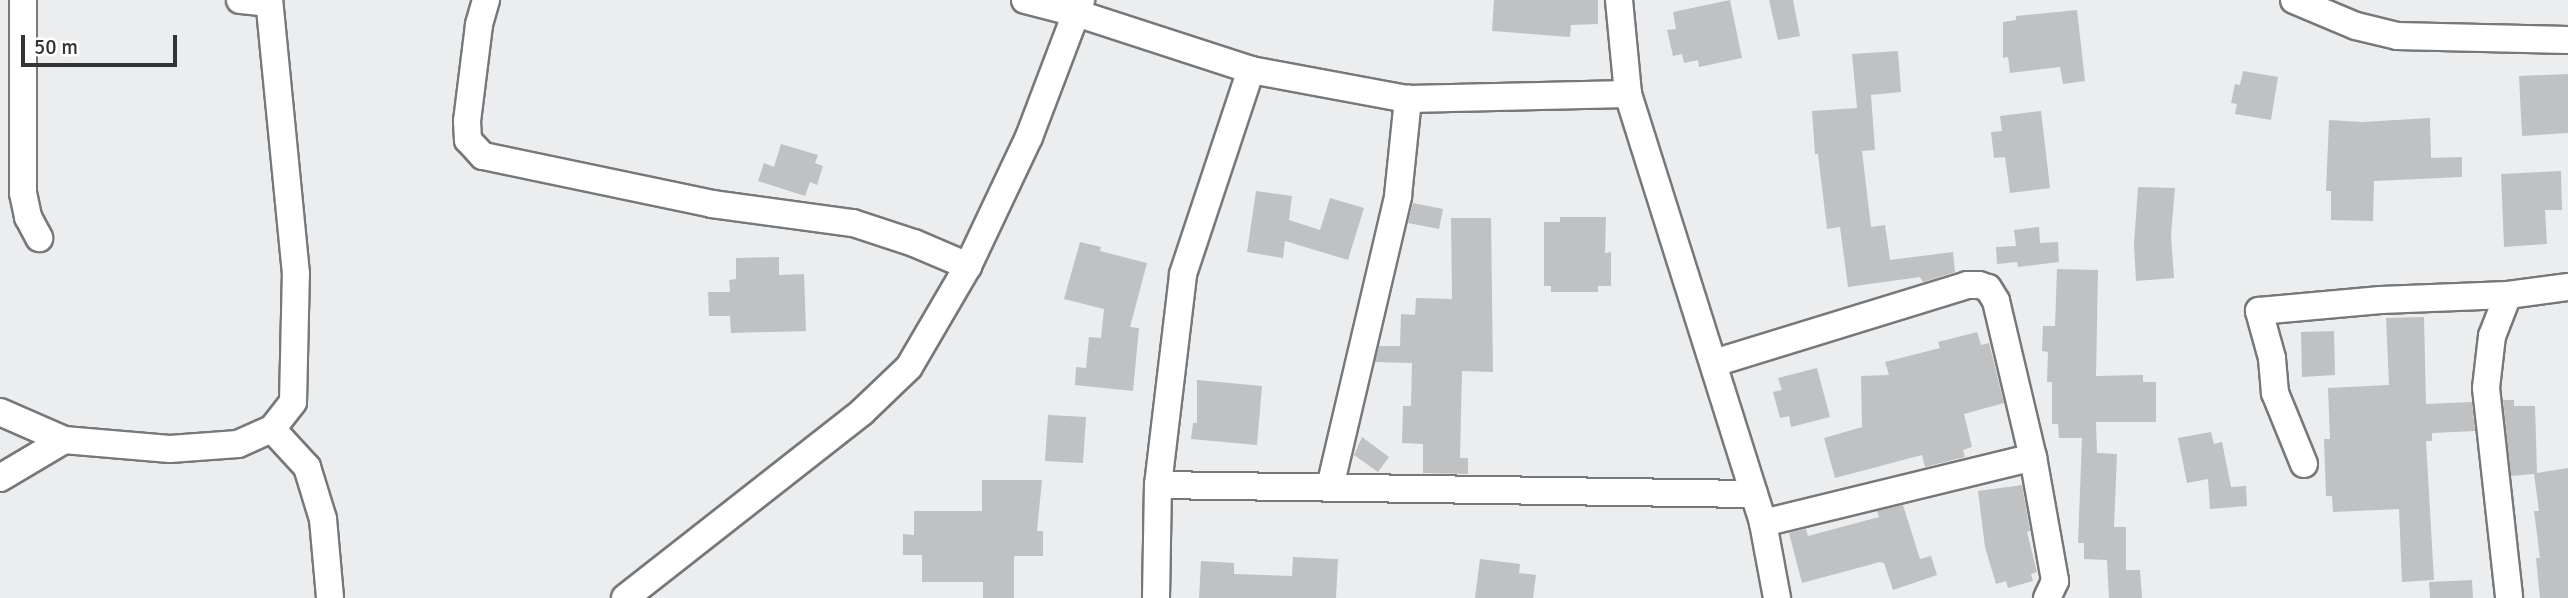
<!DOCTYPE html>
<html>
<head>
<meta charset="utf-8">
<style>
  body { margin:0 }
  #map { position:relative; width:2568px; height:598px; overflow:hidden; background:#ecedef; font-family:Signika,sans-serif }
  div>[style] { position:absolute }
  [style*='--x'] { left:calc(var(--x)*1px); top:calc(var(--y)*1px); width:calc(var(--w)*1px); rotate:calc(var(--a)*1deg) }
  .building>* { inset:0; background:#c0c1c3 }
  .roads { filter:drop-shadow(2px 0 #777879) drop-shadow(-2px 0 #777879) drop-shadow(0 2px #777879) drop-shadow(0 -2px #777879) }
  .minor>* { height:26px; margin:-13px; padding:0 13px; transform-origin:13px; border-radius:13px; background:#fff }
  span { translate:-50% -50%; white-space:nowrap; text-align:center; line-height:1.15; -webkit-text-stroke:6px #fff; paint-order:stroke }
  .scale { position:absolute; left:21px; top:35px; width:156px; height:32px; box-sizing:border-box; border:4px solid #333435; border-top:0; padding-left:9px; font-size:21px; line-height:24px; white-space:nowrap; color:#333435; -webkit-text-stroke:5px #fff; paint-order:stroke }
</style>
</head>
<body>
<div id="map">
  <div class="building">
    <div style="clip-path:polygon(1494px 0,1598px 0,1598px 24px,1571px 25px,1570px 37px,1492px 31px)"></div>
    <div style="clip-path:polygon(1730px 0,1742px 58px,1699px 67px,1698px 60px,1684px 63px,1682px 54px,1673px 56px,1667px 30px,1676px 29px,1673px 12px)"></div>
    <div style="clip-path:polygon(1769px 0,1793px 0,1800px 36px,1778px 40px)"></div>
    <div style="clip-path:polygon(2077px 10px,2085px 81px,2063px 84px,2060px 67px,2010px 73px,2008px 57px,2003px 58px,2003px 22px,2016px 20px,2016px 16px)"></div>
    <div style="clip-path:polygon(1898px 51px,1901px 92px,1871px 95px,1875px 150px,1862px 151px,1871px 227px,1885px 225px,1890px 260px,1953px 252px,1955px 272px,1923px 282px,1920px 277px,1848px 287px,1840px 227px,1827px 229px,1818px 154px,1815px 154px,1812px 111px,1857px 108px,1852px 54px)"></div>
    <div style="clip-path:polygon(2243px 71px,2278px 77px,2271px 120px,2235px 114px,2237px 104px,2231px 103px,2235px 84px,2240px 85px)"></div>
    <div style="clip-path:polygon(2568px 74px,2568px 133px,2522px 136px,2519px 76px)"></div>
    <div style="clip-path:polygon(2041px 111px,2050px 188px,2010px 193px,2005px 157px,1994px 158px,1991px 132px,2002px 131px,2000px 116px)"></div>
    <div style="clip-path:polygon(2430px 118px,2431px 158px,2462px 157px,2462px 177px,2374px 181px,2373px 221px,2331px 220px,2331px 191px,2326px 191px,2329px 120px,2362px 122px)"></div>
    <div style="clip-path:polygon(781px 144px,818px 155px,815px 163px,823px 166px,817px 185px,810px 182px,805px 196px,758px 181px,764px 163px,774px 167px)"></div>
    <div style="clip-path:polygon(2561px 171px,2562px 210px,2545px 210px,2547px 244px,2504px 247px,2501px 174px)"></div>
    <div style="clip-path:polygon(2138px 187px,2175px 188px,2171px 235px,2174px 278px,2136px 281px,2134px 244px)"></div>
    <div style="clip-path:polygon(1256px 191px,1292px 196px,1289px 220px,1320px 230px,1330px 198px,1364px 208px,1348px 260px,1285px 241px,1283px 258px,1247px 252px)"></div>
    <div style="clip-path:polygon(1413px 203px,1443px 209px,1439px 229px,1408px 223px)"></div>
    <div style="clip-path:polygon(1560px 217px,1606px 217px,1605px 253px,1611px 252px,1611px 286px,1598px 286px,1598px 292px,1551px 292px,1551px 286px,1544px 286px,1544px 222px,1560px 222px)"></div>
    <div style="clip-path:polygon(1451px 218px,1491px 218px,1493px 372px,1462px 371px,1460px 458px,1468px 458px,1468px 474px,1423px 473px,1423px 444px,1402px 443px,1403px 406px,1411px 406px,1412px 363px,1375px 362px,1379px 346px,1400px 346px,1401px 314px,1415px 315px,1416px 298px,1452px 299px)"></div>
    <div style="clip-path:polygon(2039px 227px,2040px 243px,2058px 242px,2059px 262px,2018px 267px,2017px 262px,1997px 264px,1996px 247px,2016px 246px,2014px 230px)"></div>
    <div style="clip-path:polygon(1080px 242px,1101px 247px,1100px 251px,1147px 263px,1130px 327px,1139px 328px,1133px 391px,1075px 385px,1076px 367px,1086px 368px,1089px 337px,1101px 338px,1104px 309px,1064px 299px)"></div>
    <div style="clip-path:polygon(779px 257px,779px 275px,804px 274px,806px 331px,731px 333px,730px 316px,709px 316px,708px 292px,730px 292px,729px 280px,736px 279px,736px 258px)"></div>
    <div style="clip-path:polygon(2057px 269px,2098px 270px,2096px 376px,2143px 375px,2143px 382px,2156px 382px,2156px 422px,2096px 422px,2097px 453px,2117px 454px,2114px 527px,2126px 527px,2126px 570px,2140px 570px,2142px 598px,2109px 598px,2107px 560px,2084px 559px,2084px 543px,2078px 543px,2082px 438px,2059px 438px,2058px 424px,2052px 424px,2052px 382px,2047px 382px,2048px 352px,2042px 351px,2043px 326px,2055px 326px)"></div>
    <div style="clip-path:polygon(2424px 317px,2426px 404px,2472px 402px,2475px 431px,2432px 433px,2432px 441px,2426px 441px,2434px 580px,2402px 582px,2399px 509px,2333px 512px,2332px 496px,2326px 496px,2324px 439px,2330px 439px,2328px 388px,2389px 385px,2386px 318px)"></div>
    <div style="clip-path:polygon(2334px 331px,2335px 375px,2302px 377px,2301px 332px)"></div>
    <div style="clip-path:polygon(1977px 332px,1981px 345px,1989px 343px,2004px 403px,1964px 414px,1972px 447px,1963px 450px,1965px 457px,1925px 467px,1922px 455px,1835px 478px,1824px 438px,1862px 427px,1861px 376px,1889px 375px,1885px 362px,1940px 348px,1938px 342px)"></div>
    <div style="clip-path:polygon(1817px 368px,1830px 417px,1791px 427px,1789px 416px,1780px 418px,1773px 392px,1782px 390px,1778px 378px)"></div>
    <div style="clip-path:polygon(1197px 380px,1262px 386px,1257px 445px,1191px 439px,1193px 423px,1197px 423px)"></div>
    <div style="clip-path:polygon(2503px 400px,2514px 400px,2514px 406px,2535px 406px,2537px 473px,2568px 468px,2568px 598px,2540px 598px,2536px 558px,2540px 558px,2534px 511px,2539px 511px,2534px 474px,2511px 476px)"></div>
    <div style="clip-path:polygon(1048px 415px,1086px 417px,1083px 463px,1045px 461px)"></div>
    <div style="clip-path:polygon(2211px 432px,2214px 444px,2222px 442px,2231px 487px,2246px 486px,2247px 506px,2210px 509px,2208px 479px,2187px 483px,2178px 438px)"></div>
    <div style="clip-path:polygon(1362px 437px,1389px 457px,1378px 472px,1354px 455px)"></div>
    <div style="clip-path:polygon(982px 480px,1042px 480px,1037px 531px,1043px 531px,1043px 556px,1014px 556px,1014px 598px,983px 598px,983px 582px,922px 582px,922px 555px,903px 555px,903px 534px,914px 535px,914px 511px,982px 511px)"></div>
    <div style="clip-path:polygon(2022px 485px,2030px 531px,2027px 532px,2037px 572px,2031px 574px,2033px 581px,2008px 588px,2006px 581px,1996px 584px,1985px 547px,1978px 491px)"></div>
    <div style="clip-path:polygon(1903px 505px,1920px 559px,1931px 556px,1937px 575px,1893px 590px,1884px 563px,1880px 562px,1802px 583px,1789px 533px,1806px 529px,1808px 536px,1879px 517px,1877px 511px)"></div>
    <div style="clip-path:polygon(1293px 557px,1338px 559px,1336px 598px,1199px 598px,1201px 561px,1234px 563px,1234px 574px,1292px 576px)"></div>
    <div style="clip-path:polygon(1480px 559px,1520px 564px,1519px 573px,1536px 575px,1533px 598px,1475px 598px)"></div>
    <div style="clip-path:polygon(2472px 580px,2473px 598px,2430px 598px,2429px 582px)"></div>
  </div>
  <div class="roads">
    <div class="minor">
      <div style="--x:23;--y:0;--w:193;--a:90"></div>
      <div style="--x:23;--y:193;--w:25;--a:78"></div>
      <div style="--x:28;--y:217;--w:24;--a:62"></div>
      <div style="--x:240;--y:0;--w:29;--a:6"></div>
      <div style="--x:486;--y:0;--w:26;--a:106"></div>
      <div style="--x:479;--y:25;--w:97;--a:97.1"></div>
      <div style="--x:467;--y:121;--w:19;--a:87"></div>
      <div style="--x:468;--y:140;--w:22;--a:47"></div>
      <div style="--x:483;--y:156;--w:234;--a:11.8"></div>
      <div style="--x:712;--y:204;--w:142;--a:7.7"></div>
      <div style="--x:853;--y:223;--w:64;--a:18.2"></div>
      <div style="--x:914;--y:243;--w:59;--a:23.1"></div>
      <div style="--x:1025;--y:0;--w:53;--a:14.3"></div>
      <div style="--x:1076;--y:13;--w:184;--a:18"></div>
      <div style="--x:1251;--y:70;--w:160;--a:10.5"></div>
      <div style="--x:1408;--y:99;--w:220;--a:-1.3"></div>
      <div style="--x:1619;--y:0;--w:94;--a:84.5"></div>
      <div style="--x:1628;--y:94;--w:450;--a:72.5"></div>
      <div style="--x:1763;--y:523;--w:76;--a:79.4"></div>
      <div style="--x:2294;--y:0;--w:67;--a:22.8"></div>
      <div style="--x:2356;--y:26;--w:42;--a:13.7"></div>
      <div style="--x:2397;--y:36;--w:171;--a:1.3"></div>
      <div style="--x:2508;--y:295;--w:44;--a:111.3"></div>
      <div style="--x:2492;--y:336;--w:52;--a:96.6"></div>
      <div style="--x:2486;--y:388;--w:211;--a:83.7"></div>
      <div style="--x:1714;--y:363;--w:265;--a:-17.1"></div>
      <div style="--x:1967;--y:285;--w:12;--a:0"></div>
      <div style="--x:1979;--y:285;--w:9;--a:18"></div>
      <div style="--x:1988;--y:288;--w:15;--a:58"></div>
      <div style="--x:1996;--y:301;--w:160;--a:76.7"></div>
      <div style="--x:2033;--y:457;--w:126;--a:79.9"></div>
      <div style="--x:2055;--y:581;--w:19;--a:115"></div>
      <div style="--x:0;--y:412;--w:70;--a:23.6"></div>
      <div style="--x:64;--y:440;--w:106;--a:4.9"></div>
      <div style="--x:170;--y:449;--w:68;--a:-4.2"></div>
      <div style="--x:238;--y:444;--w:37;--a:-24"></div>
      <div style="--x:272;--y:429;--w:34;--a:-52"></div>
      <div style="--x:293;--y:402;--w:128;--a:-88.7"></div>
      <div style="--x:296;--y:274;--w:275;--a:-95.6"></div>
      <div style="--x:272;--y:429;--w:52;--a:47.4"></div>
      <div style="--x:307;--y:467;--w:54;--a:72.9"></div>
      <div style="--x:323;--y:519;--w:79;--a:84.9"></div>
      <div style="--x:2304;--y:464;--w:77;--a:-112.2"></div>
      <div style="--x:2275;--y:393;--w:35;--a:-95"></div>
      <div style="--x:2272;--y:358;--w:49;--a:-105.5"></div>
      <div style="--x:2259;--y:311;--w:122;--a:-5.2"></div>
      <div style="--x:2381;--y:300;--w:127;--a:-2.3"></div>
      <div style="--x:2508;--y:295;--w:61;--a:-7.6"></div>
      <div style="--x:0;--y:478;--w:74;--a:-30.7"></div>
      <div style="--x:1158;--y:485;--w:596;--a:0.87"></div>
      <div style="--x:1330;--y:487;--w:299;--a:-76.8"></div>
      <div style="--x:1398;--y:196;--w:98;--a:-84.1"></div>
      <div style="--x:1763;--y:523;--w:278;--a:-13.7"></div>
      <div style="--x:625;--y:598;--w:301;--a:-38.1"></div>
      <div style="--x:862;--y:412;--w:65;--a:-43.8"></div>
      <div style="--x:909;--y:367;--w:117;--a:-59.7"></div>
      <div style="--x:968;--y:266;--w:143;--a:-64.7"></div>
      <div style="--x:1029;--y:137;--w:147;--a:-69.2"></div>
      <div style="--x:1156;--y:598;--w:113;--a:-89"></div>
      <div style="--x:1158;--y:485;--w:212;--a:-83.2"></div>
      <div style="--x:1183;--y:274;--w:215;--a:-71.6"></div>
    </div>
  </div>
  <div class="scale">50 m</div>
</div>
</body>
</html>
